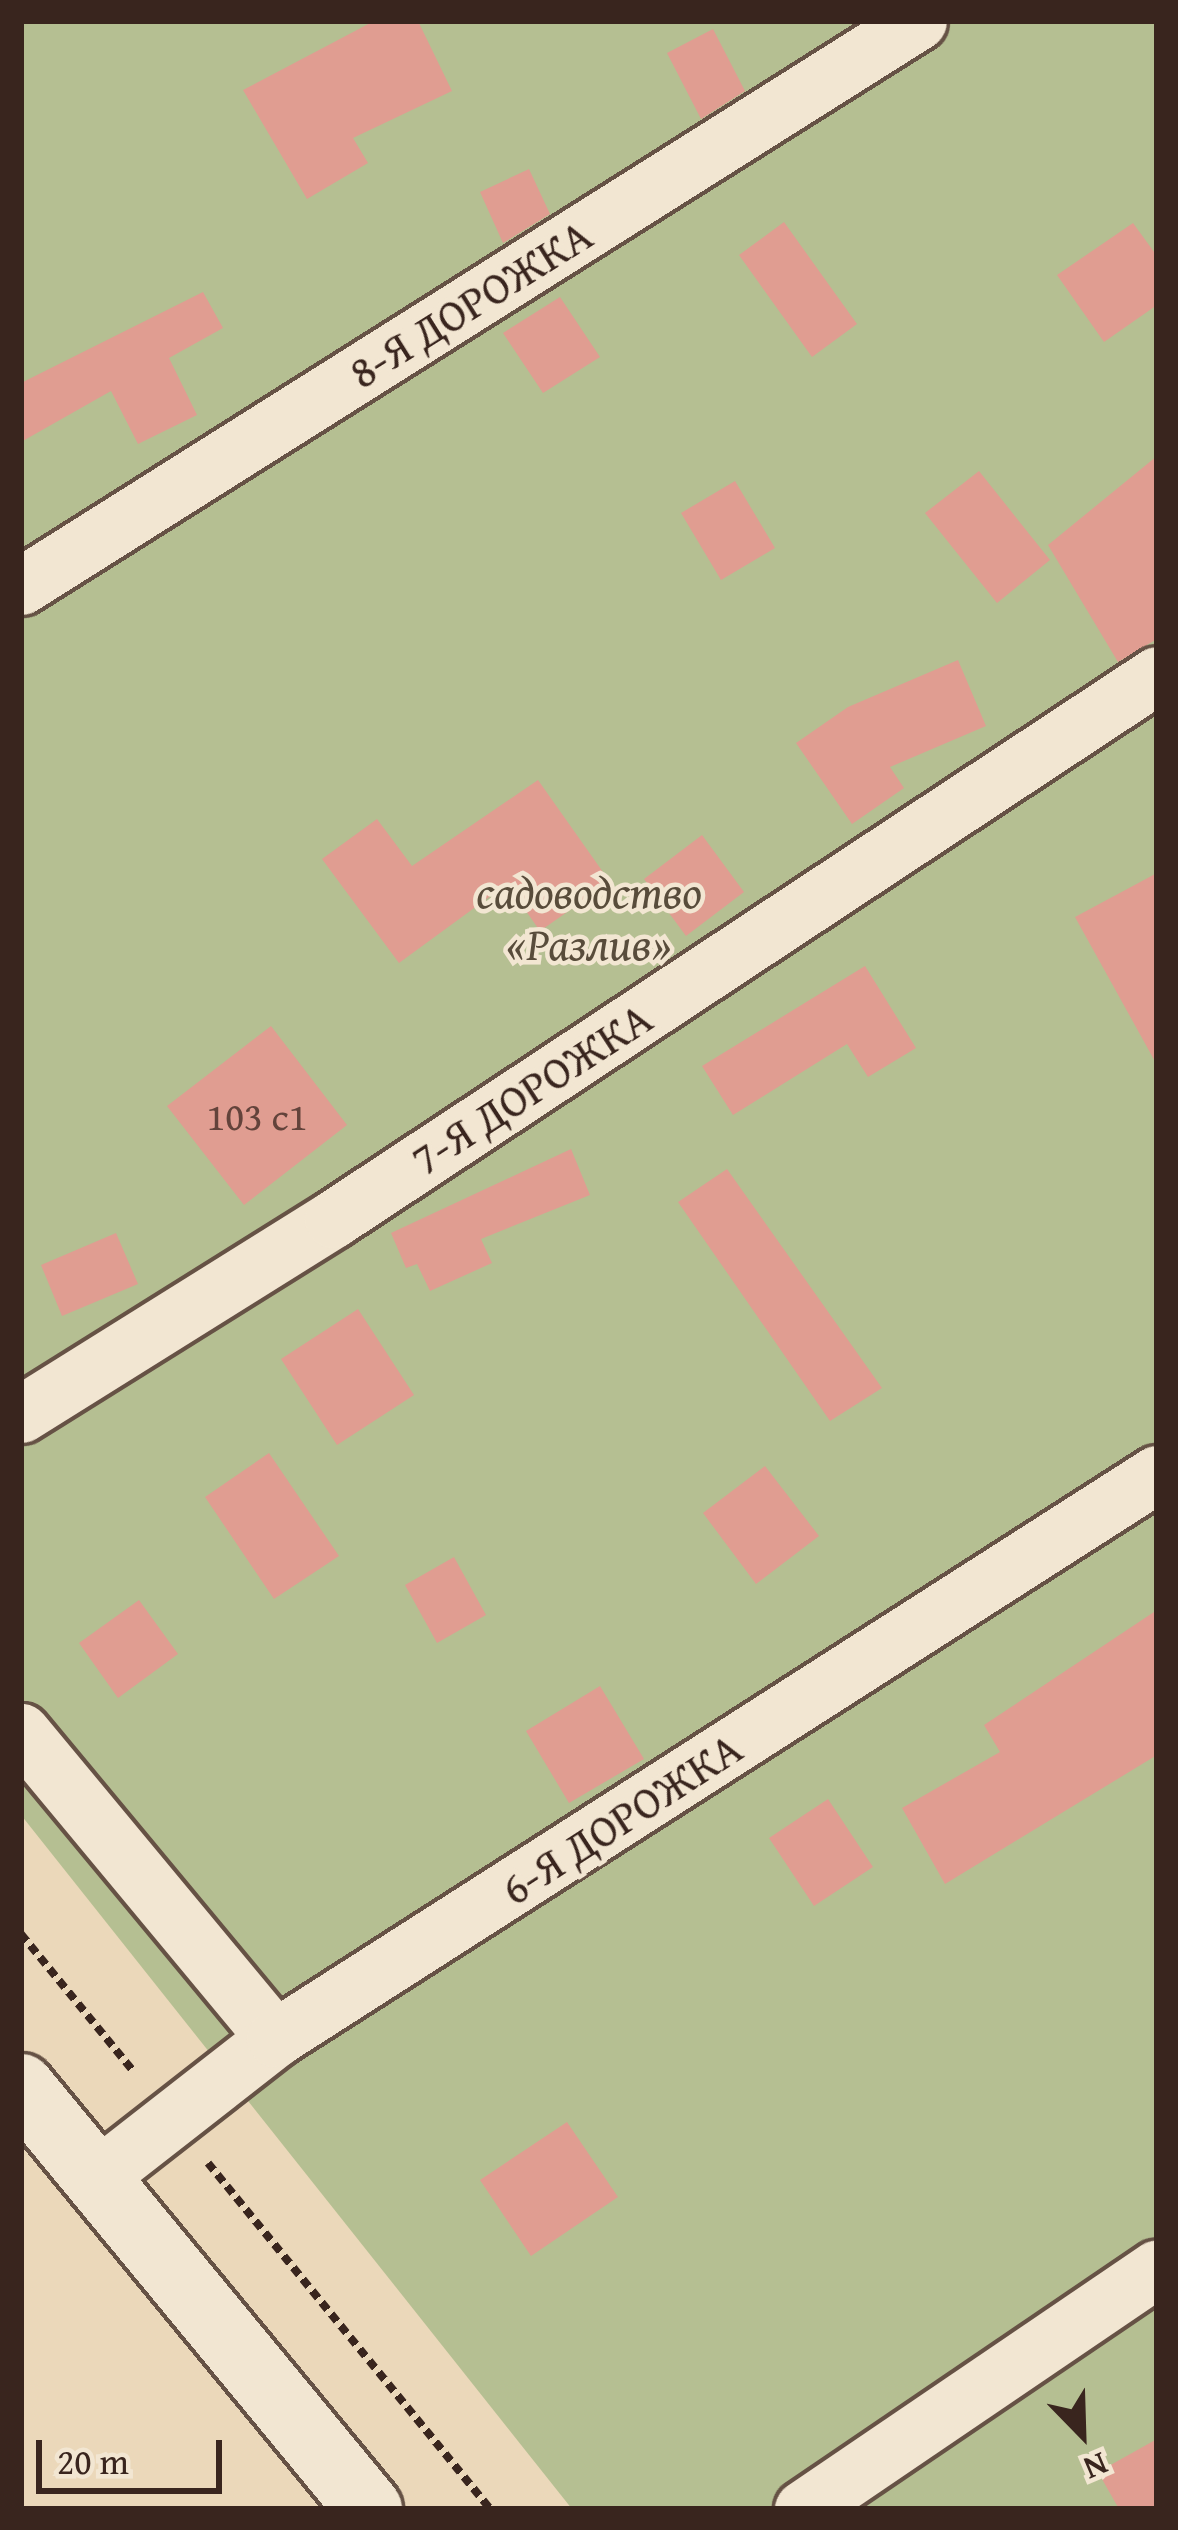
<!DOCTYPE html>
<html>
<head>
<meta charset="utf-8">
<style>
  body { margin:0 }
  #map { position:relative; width:1178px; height:2530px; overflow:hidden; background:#ebd8ba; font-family:"Gentium Book Plus",serif }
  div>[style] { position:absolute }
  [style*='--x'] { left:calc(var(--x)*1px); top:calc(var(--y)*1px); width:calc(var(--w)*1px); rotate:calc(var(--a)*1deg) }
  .green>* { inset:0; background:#b5bf92 }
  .building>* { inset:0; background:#e09d91 }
  .path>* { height:8px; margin-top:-4px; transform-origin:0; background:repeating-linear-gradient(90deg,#39251e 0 9px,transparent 0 15px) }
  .roads { filter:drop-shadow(3px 0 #665245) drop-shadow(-3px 0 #665245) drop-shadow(0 3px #665245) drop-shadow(0 -3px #665245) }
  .street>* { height:57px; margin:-28.5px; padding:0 28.5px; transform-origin:28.5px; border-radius:28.5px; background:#f2e6d2 }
  .secondary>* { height:66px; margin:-33px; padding:0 33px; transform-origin:33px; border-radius:33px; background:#f2e6d2 }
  span { translate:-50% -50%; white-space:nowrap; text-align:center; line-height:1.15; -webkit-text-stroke:9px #f2e6d2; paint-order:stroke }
  .number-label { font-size:39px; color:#63433b }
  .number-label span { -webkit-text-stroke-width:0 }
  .street-label { font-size:45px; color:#39251e }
  .park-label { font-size:45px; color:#584c3b; font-style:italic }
  .frame { position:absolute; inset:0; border:24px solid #39251e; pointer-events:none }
  .north { position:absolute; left:1022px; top:2374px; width:120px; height:120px; -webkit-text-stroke:9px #f2e6d2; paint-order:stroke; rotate:157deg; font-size:33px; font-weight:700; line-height:48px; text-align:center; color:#39251e }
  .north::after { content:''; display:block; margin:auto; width:42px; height:54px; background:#39251e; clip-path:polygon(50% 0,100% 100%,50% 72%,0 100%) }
  .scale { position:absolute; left:36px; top:2440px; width:186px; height:54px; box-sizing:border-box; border:6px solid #39251e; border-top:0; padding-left:15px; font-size:36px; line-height:42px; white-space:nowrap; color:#39251e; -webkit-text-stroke:9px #f2e6d2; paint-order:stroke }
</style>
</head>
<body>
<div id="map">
  <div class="green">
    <div style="clip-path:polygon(21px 21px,1157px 21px,1157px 2509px,572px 2509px,21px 1815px)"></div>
  </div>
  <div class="building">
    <div style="clip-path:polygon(374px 21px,418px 21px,452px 91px,353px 138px,368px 163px,307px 199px,243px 90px)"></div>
    <div style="clip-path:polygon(713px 29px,745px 91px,701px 119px,667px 53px)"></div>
    <div style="clip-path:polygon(529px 169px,550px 214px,503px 243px,480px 192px)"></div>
    <div style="clip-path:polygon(784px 222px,857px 324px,812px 357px,739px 255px)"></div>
    <div style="clip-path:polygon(1133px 223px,1157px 256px,1157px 305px,1104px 342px,1057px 275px)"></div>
    <div style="clip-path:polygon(203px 292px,223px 328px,169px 358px,197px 415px,138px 444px,111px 391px,21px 442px,21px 383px)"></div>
    <div style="clip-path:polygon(560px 297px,600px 357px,543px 393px,503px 333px)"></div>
    <div style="clip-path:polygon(1157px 456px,1157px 639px,1118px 662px,1048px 545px)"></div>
    <div style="clip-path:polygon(979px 471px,1050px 560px,997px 603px,925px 513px)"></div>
    <div style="clip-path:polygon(735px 481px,775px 548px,721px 580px,681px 513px)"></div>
    <div style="clip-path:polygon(958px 660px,986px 726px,890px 767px,904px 788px,852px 824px,796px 743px,848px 707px)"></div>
    <div style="clip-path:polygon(538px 780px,610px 882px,540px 931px,507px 884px,399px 963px,322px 859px,377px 819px,412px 866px)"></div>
    <div style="clip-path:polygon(702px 835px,744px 892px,686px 936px,644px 879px)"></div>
    <div style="clip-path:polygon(1157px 873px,1157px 1065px,1075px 917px)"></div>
    <div style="clip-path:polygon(865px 966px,916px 1048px,868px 1077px,847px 1044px,733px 1115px,702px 1066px)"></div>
    <div style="clip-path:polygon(271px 1026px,347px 1125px,244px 1205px,167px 1106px)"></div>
    <div style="clip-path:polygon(571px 1149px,590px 1195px,481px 1239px,492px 1263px,430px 1291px,417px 1264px,406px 1268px,391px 1233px)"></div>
    <div style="clip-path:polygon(727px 1169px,882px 1388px,830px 1421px,678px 1202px)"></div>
    <div style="clip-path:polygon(116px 1233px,138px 1284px,62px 1316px,41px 1265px)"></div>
    <div style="clip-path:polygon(358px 1309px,414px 1395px,337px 1445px,281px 1359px)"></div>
    <div style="clip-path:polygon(269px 1453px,339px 1556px,274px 1599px,205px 1497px)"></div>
    <div style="clip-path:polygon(765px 1466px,819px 1536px,756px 1584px,703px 1513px)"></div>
    <div style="clip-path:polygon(454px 1557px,486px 1615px,437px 1643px,405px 1585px)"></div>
    <div style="clip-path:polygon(139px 1600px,178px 1654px,118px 1698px,79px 1643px)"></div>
    <div style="clip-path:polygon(1157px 1610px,1157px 1755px,945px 1884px,902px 1808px,1000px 1752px,984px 1725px)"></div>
    <div style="clip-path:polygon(600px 1686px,644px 1759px,569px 1803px,526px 1731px)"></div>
    <div style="clip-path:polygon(828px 1799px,873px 1867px,814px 1906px,769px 1838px)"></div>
    <div style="clip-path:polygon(567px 2122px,618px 2197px,531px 2256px,480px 2180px)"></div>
    <div style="clip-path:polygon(1157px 2439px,1157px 2509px,1119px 2509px,1098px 2472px)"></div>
  </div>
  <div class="path">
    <div style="--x:21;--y:1934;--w:178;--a:50.7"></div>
    <div style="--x:208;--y:2163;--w:446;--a:50.8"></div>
  </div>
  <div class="roads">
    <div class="street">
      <div style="--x:21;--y:586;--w:1060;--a:-32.21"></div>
      <div style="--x:21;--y:1414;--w:368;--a:-32"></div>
      <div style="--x:333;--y:1219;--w:987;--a:-33.43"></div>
      <div style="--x:21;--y:1732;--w:398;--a:50.3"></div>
      <div style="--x:96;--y:2178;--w:227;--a:-38"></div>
      <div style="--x:275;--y:2038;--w:1047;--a:-32.6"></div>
      <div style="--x:803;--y:2509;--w:428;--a:-34.2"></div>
    </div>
    <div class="secondary">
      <div style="--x:21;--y:2087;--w:547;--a:50.49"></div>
    </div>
  </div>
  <div class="number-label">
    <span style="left:257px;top:1116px">103 с1</span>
  </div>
  <div class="street-label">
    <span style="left:470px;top:303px;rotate:-32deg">8-Я ДОРОЖКА</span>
    <span style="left:531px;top:1088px;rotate:-33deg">7-Я ДОРОЖКА</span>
    <span style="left:621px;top:1818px;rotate:-33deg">6-Я ДОРОЖКА</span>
  </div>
  <div class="park-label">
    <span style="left:589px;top:918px">садоводство<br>«Разлив»</span>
  </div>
  <div class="frame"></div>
  <div class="north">N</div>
  <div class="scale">20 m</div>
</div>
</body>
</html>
